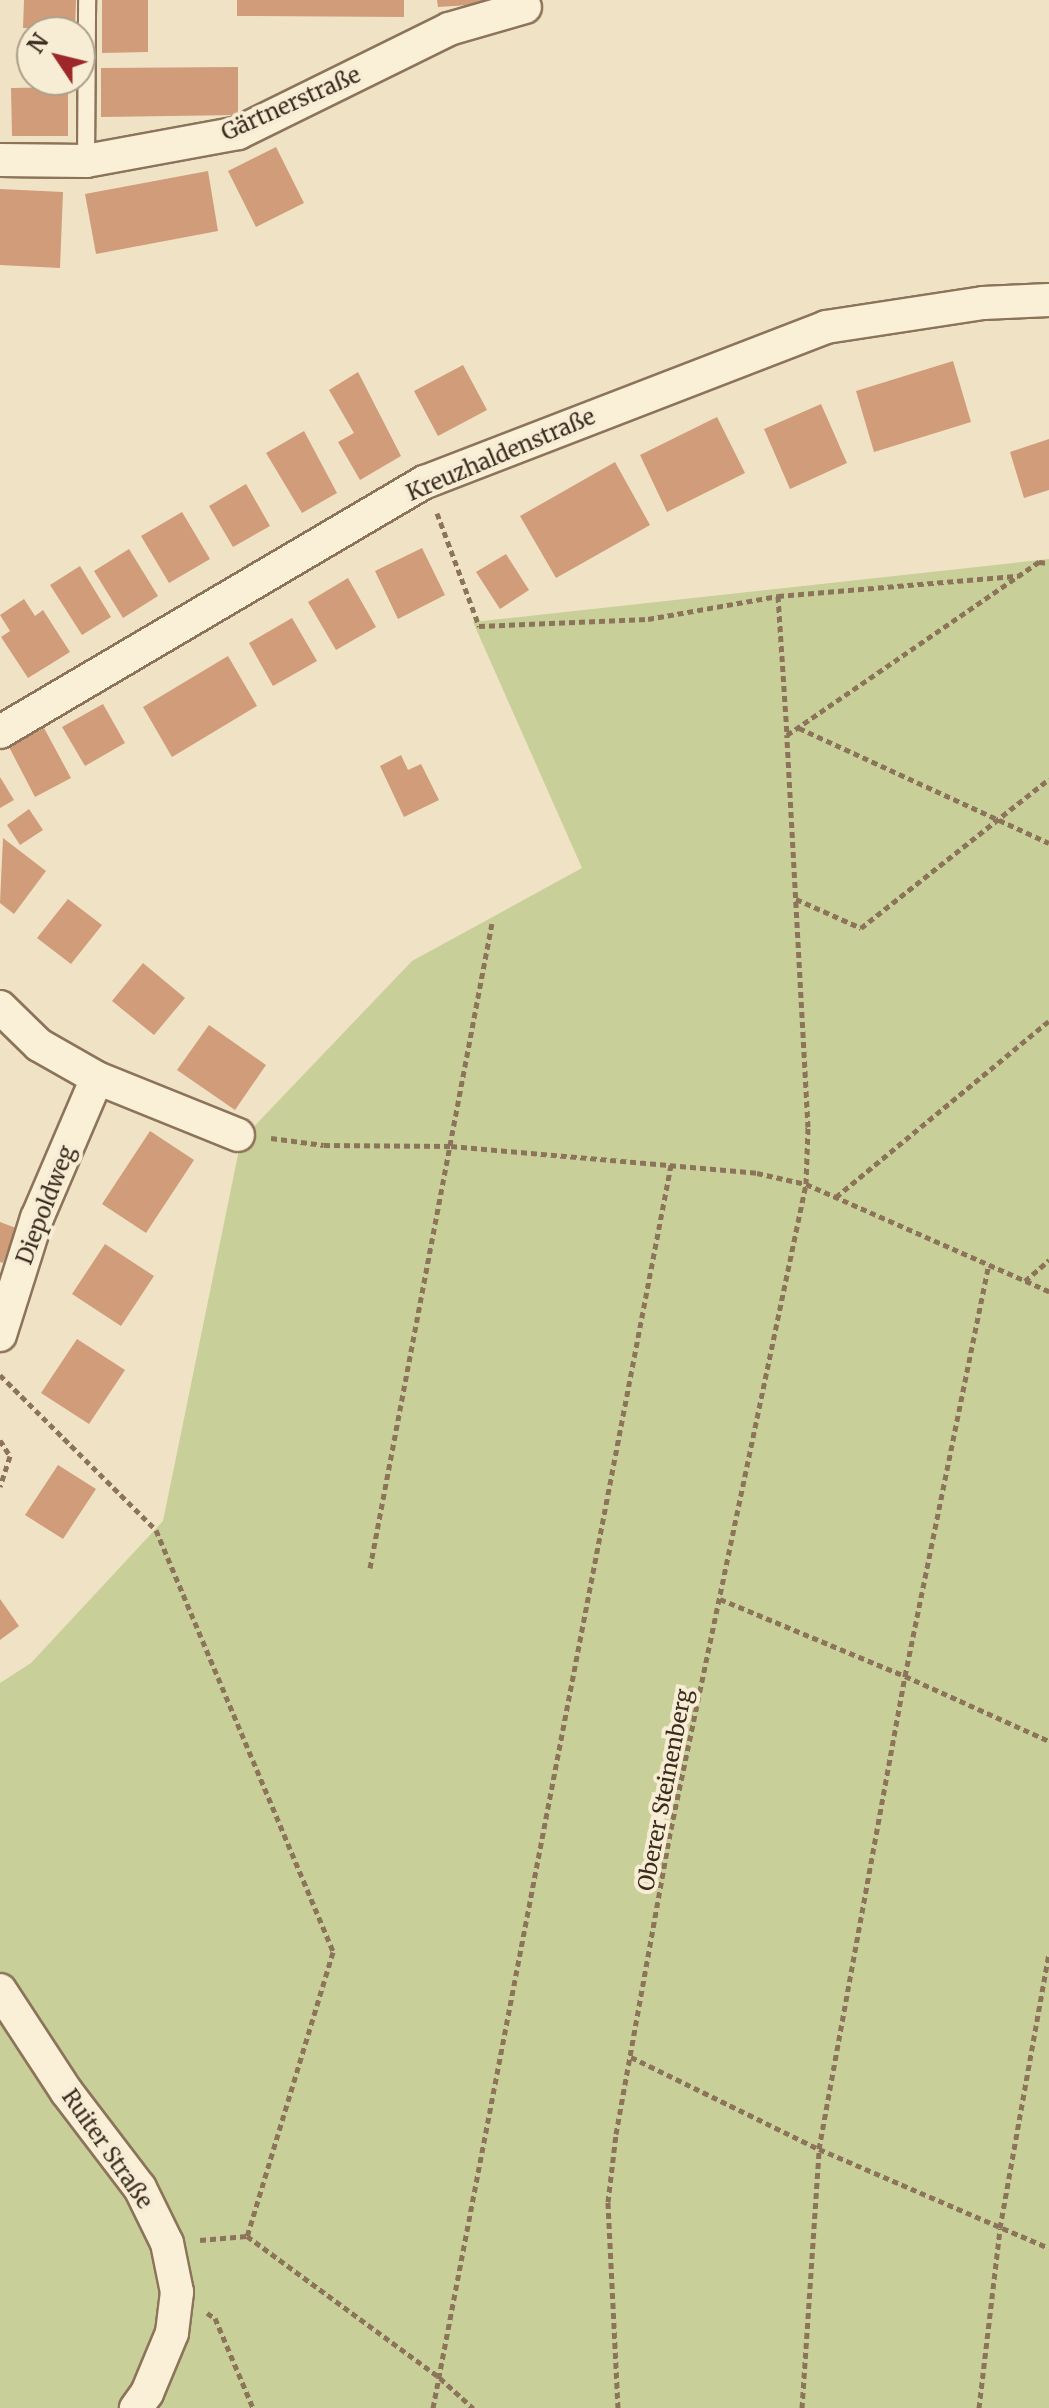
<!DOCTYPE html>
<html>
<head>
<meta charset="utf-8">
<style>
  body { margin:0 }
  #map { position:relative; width:1049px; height:2408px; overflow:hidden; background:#f0e3c5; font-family:Merriweather,serif }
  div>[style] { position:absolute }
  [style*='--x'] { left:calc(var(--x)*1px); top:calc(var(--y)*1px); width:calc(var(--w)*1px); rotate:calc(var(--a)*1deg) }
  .green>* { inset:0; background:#c9cf98 }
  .building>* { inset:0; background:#d09c79 }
  .path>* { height:5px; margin-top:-2.5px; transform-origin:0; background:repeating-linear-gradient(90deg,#8c745a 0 6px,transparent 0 10px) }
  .roads { filter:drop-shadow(2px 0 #8c745a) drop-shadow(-2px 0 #8c745a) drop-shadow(0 2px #8c745a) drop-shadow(0 -2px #8c745a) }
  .service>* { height:16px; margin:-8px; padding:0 8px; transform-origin:8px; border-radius:8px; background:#faf0d8 }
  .minor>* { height:32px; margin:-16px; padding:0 16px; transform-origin:16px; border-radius:16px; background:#faf0d8 }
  span { translate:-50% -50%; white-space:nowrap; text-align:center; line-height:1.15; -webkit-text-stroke:8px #f7edd5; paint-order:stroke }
  .street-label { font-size:22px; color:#3b2c1e }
  .north { position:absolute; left:16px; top:16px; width:80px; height:80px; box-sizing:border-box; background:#f7edd5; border:2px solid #aca08c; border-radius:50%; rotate:305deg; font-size:22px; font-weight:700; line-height:32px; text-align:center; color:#3b2c1e }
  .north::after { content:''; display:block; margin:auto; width:28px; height:36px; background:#9d2729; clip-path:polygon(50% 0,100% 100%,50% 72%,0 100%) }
</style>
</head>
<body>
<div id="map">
  <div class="green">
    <div style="clip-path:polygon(1049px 559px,1049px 2408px,0 2408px,0 1683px,31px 1663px,163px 1521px,241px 1140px,412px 961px,582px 868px,473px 622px)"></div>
  </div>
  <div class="building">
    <div style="clip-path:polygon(24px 0,76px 0,75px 29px,23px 28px)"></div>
    <div style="clip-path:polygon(102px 0,148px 0,148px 52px,102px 53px)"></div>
    <div style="clip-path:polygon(237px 0,404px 0,404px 17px,237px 16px)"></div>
    <div style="clip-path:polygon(437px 0,501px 0,502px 3px,438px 7px)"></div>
    <div style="clip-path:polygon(238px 67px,238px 115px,101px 117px,101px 68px)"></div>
    <div style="clip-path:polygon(68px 87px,68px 136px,12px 136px,11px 88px)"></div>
    <div style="clip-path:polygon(276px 147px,304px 203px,256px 227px,228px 171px)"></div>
    <div style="clip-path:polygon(208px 171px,218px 231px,96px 254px,85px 194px)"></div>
    <div style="clip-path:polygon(0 189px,63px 192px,60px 268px,0 265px)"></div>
    <div style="clip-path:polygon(953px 361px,971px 422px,874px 452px,856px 391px)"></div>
    <div style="clip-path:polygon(463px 365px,487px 410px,438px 436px,414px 391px)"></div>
    <div style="clip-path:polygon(358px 372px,401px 456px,360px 480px,338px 442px,354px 433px,329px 390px)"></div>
    <div style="clip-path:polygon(821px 404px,847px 463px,790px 489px,764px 429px)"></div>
    <div style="clip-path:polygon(717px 417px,745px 473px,667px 512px,640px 455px)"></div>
    <div style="clip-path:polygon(304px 431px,337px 493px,302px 513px,266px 453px)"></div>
    <div style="clip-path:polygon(1049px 439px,1049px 490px,1024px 498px,1010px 452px)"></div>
    <div style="clip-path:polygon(615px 462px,650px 525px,556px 578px,520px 516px)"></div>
    <div style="clip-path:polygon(246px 484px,270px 526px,233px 547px,209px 506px)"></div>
    <div style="clip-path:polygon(182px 512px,210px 559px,169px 583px,141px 536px)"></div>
    <div style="clip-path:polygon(422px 548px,445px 595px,398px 619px,375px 571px)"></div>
    <div style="clip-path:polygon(129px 549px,158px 596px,123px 618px,94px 571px)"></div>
    <div style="clip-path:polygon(506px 554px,529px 590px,500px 609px,476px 572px)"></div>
    <div style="clip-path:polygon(80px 566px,111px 617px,82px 635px,50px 585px)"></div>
    <div style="clip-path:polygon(348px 578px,376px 627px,336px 650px,308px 602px)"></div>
    <div style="clip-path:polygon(24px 599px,35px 616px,43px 610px,70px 652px,28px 678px,1px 637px,10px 631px,0 615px)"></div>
    <div style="clip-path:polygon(292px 618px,317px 661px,273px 686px,249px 643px)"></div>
    <div style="clip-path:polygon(228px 656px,257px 706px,172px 757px,143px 707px)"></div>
    <div style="clip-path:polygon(103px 704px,125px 743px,85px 766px,62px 727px)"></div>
    <div style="clip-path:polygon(44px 728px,71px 778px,35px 797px,9px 747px)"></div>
    <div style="clip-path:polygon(401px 755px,408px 770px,421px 764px,439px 800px,404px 817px,380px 766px)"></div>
    <div style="clip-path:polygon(0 777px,14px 800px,0 808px)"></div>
    <div style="clip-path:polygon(29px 809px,43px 830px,20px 845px,7px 825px)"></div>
    <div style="clip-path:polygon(3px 838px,46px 871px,14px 914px,0 903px)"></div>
    <div style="clip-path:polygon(68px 899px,102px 925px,71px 964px,37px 938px)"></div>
    <div style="clip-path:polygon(143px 963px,185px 998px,154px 1035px,112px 1001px)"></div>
    <div style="clip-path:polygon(209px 1025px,266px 1065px,235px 1110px,177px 1070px)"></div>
    <div style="clip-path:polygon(150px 1131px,194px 1160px,146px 1233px,102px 1204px)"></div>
    <div style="clip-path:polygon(0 1222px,16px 1228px,3px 1263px,0 1262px)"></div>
    <div style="clip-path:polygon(105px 1244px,154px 1276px,121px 1326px,72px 1294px)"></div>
    <div style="clip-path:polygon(77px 1339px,125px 1370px,89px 1424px,41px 1393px)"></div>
    <div style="clip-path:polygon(58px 1465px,96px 1489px,63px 1539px,25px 1515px)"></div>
    <div style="clip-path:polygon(0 1599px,19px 1626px,0 1640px)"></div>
  </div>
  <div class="path">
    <div style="--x:437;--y:513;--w:121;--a:69.6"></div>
    <div style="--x:479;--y:626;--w:169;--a:-2.4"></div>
    <div style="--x:648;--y:619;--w:132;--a:-10"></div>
    <div style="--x:778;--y:596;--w:241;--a:-4.8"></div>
    <div style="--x:778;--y:596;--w:138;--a:86.3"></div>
    <div style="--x:799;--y:728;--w:275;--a:24.7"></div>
    <div style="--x:796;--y:899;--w:71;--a:24"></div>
    <div style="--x:861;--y:928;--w:240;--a:-38.4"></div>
    <div style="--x:271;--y:1138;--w:53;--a:7.5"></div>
    <div style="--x:324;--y:1145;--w:127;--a:0.5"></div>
    <div style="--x:451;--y:1146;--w:307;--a:5"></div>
    <div style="--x:757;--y:1173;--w:50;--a:12.7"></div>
    <div style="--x:806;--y:1184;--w:266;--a:23.8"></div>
    <div style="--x:836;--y:1197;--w:276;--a:-39.6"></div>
    <div style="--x:1025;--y:1281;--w:32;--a:-41"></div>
    <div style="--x:0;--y:1375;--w:220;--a:44.8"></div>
    <div style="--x:156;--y:1530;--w:458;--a:67.2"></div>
    <div style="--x:333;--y:1952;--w:297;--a:106.8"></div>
    <div style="--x:247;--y:2236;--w:240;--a:36.3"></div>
    <div style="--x:440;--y:2378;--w:45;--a:42.3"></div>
    <div style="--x:0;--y:1440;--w:19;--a:58"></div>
    <div style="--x:10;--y:1456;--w:32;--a:108"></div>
    <div style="--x:370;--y:1568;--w:656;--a:-79.29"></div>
    <div style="--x:720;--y:1599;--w:200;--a:22.6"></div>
    <div style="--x:905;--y:1676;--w:158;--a:24.3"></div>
    <div style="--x:631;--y:2057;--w:209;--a:26.1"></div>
    <div style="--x:819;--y:2149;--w:250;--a:23.3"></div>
    <div style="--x:200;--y:2240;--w:47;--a:-4.9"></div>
    <div style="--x:207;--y:2313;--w:9;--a:32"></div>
    <div style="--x:215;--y:2318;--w:98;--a:67.1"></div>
    <div style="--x:433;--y:2408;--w:1266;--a:-79.16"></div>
    <div style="--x:618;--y:2408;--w:206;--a:-92.8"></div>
    <div style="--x:608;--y:2202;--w:68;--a:-83.3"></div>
    <div style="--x:616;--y:2134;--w:310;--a:-79.8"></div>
    <div style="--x:671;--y:1829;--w:659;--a:-78.18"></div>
    <div style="--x:806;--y:1184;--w:57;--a:-88"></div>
    <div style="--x:808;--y:1127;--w:393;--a:-93.1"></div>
    <div style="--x:787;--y:735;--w:306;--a:-34.5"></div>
    <div style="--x:1039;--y:562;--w:10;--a:6"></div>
    <div style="--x:802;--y:2408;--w:260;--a:-86.2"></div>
    <div style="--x:819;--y:2149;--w:481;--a:-79.7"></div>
    <div style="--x:905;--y:1676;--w:420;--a:-78.5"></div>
    <div style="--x:979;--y:2408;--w:181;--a:-83.3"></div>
    <div style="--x:1000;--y:2228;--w:279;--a:-79.9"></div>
  </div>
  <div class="roads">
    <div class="service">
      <div style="--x:86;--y:161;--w:161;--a:-89.6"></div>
    </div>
    <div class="minor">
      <div style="--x:0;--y:160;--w:86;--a:0.7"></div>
      <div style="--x:86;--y:161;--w:155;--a:-10.4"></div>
      <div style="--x:238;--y:133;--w:235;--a:-26.2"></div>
      <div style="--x:449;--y:29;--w:79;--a:-16.1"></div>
      <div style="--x:0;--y:732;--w:493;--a:-30.5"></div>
      <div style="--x:425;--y:482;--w:430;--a:-21.1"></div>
      <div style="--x:826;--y:327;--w:159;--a:-8.7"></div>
      <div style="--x:983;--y:303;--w:66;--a:-2.6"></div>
      <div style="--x:0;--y:1007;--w:54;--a:44.3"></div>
      <div style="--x:39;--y:1045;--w:67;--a:29.6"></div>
      <div style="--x:97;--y:1078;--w:152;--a:22"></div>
      <div style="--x:0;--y:1335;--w:123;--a:-72.5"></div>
      <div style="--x:37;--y:1218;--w:152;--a:-66.8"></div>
      <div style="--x:0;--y:1990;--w:121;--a:56.8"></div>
      <div style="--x:66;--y:2091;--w:122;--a:52.7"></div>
      <div style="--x:140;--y:2188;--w:61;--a:63.9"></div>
      <div style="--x:167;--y:2243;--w:50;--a:78.5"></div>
      <div style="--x:177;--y:2292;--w:41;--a:97"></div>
      <div style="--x:172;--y:2333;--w:65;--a:112.6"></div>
      <div style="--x:147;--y:2393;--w:19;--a:126"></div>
    </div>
  </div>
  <div class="street-label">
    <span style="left:291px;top:104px;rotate:-24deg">Gärtnerstraße</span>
    <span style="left:501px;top:455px;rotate:-23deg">Kreuzhaldenstraße</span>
    <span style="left:46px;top:1205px;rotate:-69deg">Diepoldweg</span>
    <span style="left:665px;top:1790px;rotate:-79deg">Oberer Steinenberg</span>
    <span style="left:107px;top:2149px;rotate:55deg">Ruiter Straße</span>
  </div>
  <div class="north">N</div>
</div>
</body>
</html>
